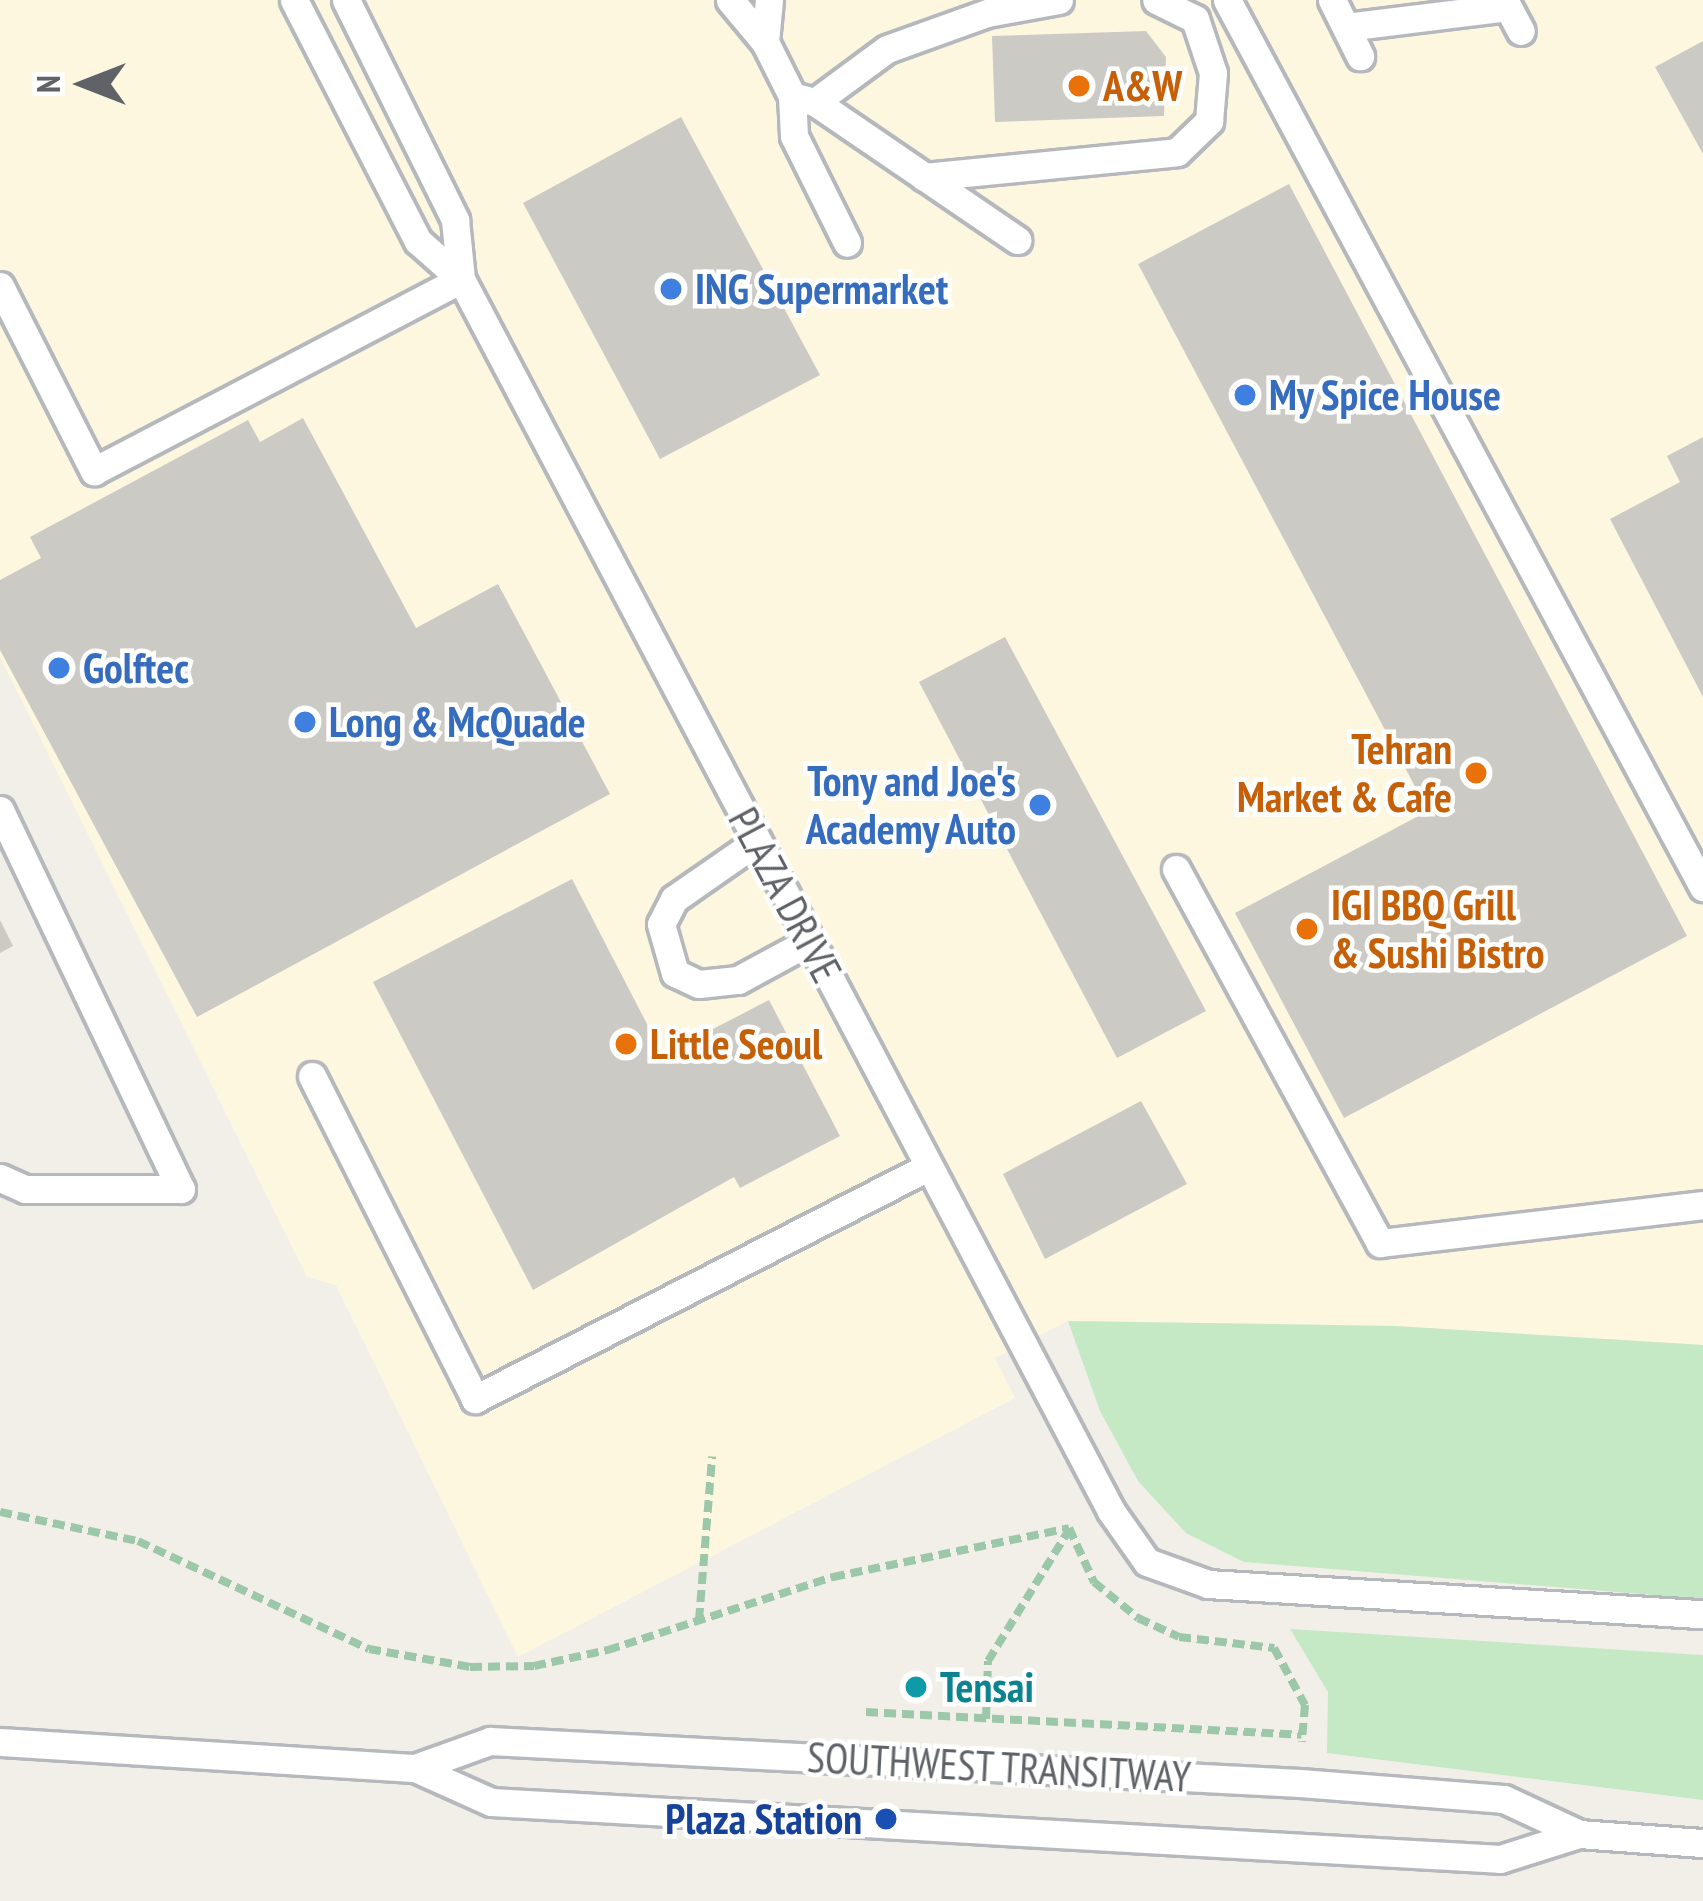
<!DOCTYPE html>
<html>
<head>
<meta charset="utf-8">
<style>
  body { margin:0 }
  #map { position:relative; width:1703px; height:1901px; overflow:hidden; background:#f1efe8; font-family:"PT Sans Narrow",sans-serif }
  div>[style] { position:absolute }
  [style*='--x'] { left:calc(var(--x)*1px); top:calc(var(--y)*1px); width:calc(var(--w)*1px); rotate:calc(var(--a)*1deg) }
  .commercial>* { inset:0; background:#fef7e0 }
  .green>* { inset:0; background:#c5e8c5 }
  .building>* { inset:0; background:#cccac5 }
  .path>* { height:8px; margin-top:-4px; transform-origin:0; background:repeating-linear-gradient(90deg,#9cc7a9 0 12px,transparent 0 18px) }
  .roads { filter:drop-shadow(3px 0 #b5b8bc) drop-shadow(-3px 0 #b5b8bc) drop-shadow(0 3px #b5b8bc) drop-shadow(0 -3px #b5b8bc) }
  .lane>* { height:27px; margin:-13.5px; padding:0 13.5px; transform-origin:13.5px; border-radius:13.5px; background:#fff }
  .dots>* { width:33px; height:33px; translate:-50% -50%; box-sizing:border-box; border:6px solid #fff; border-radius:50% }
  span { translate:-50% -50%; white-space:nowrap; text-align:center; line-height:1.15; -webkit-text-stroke:9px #fff; paint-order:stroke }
  .food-label { font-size:42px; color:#c56008; font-weight:700 }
  .left { translate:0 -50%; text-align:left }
  .right { translate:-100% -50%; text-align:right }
  .shop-label { font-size:42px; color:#366cbe; font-weight:700 }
  .street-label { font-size:42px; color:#5f6368 }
  .culture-label { font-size:42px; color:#0d838f; font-weight:700 }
  .transit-label { font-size:42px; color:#164399; font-weight:700 }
  .north { position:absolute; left:24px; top:24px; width:120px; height:120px; -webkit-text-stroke:9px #fff; paint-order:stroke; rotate:270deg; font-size:33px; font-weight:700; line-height:48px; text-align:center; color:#5f6368 }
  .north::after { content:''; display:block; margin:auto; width:42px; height:54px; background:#5f6368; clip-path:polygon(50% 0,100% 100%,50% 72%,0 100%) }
</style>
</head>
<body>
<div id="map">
  <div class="commercial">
    <div style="clip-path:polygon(0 0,1703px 0,1703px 1345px,1395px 1326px,1068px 1321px,995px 1358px,1015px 1398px,518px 1657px,336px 1285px,307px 1277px,0 657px)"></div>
  </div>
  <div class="green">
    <div style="clip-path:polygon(1068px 1321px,1395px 1326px,1703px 1345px,1703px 1599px,1244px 1562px,1186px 1533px,1138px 1481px,1100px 1411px)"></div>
    <div style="clip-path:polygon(1290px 1629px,1703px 1655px,1703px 1800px,1327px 1753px,1328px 1692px)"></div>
  </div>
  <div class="building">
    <div style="clip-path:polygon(1146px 31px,1166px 57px,1164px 116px,995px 122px,992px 36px)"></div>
    <div style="clip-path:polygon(1703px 41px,1703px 154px,1655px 67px)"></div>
    <div style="clip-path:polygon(681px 117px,820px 375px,660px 459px,523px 203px)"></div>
    <div style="clip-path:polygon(1289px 184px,1687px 936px,1344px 1118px,1235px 913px,1428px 811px,1138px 264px)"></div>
    <div style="clip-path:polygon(303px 418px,416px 628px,498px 584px,610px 794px,197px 1017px,0 650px,0 580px,41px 558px,30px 537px,248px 420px,260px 442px)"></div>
    <div style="clip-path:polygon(1703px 437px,1703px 697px,1610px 519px,1680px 482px,1667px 456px)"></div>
    <div style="clip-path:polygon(1005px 637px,1206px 1011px,1117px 1058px,919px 682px)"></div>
    <div style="clip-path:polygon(572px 879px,663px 1055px,769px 1000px,840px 1136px,740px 1188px,734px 1177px,533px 1290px,373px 982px)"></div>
    <div style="clip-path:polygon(0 920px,13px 946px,0 953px)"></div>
    <div style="clip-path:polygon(1141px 1101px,1187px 1184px,1045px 1259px,1003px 1174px)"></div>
  </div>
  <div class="path">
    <div style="--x:0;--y:1512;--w:141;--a:11.9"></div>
    <div style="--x:138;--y:1541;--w:255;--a:25.1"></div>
    <div style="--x:369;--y:1649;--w:103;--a:10.1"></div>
    <div style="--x:470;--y:1667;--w:64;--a:-0.9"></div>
    <div style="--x:534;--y:1666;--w:76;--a:-12.2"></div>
    <div style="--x:608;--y:1650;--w:237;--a:-18"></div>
    <div style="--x:833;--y:1577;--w:241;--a:-11.7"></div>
    <div style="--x:1069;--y:1528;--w:60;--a:65.2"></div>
    <div style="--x:1094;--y:1582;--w:57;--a:39.3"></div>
    <div style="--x:1138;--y:1618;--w:45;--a:24.9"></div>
    <div style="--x:1179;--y:1637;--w:96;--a:6.6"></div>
    <div style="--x:1274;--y:1648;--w:65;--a:61.5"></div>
    <div style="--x:1305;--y:1705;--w:37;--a:95"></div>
    <div style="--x:699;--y:1620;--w:164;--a:-85.4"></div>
    <div style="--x:866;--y:1712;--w:436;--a:3"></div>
    <div style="--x:986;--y:1719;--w:58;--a:-88"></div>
    <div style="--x:988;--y:1661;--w:156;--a:-58.3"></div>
  </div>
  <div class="roads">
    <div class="lane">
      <div style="--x:294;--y:0;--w:271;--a:62.8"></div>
      <div style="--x:418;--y:241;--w:57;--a:41.5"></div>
      <div style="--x:346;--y:0;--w:246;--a:63.6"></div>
      <div style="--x:455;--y:220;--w:59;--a:84.2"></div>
      <div style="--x:461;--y:279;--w:1393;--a:62.18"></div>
      <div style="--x:1111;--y:1511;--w:62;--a:54.8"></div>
      <div style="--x:1147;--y:1562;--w:65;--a:19.8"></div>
      <div style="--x:1208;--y:1584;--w:496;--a:3.5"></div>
      <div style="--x:730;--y:0;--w:55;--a:50.2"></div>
      <div style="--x:765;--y:42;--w:60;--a:63.4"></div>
      <div style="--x:792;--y:96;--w:40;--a:87.1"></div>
      <div style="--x:794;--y:136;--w:119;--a:63.6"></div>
      <div style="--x:1227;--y:0;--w:1007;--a:61.78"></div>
      <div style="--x:1332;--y:0;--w:63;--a:63.4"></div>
      <div style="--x:1346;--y:27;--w:163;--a:-7"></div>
      <div style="--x:1508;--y:7;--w:27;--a:62"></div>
      <div style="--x:765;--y:42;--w:42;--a:-84.6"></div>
      <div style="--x:792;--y:96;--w:24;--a:15"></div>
      <div style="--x:815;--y:102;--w:245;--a:34.3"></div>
      <div style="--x:815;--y:102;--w:89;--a:-36.4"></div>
      <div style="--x:887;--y:49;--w:106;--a:-19.8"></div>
      <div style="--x:987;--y:13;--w:73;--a:-10.2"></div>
      <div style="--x:924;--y:177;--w:254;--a:-5.6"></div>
      <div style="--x:1177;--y:152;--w:45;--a:-44.1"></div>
      <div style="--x:1209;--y:121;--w:48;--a:-85.2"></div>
      <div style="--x:1213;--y:73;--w:57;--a:-108.4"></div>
      <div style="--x:1195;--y:19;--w:43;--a:-154"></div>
      <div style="--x:0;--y:286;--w:208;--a:63.1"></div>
      <div style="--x:94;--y:471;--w:414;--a:-27.6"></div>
      <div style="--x:0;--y:810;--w:420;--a:64.5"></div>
      <div style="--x:181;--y:1189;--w:156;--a:180"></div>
      <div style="--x:25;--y:1189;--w:27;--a:-156"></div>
      <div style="--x:756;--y:842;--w:100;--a:145.2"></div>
      <div style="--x:674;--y:899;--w:28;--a:117"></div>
      <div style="--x:661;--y:924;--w:51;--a:74.1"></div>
      <div style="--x:675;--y:973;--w:26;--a:25"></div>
      <div style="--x:699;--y:984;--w:39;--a:-6"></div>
      <div style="--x:738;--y:980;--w:82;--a:-28.4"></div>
      <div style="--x:1176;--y:869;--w:426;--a:61.4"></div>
      <div style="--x:1380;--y:1243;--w:325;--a:-6.7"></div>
      <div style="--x:312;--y:1076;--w:362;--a:63.2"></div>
      <div style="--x:475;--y:1399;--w:509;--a:-27.12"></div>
      <div style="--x:0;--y:1742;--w:416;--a:3.6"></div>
      <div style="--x:415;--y:1768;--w:83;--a:24.1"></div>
      <div style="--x:491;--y:1802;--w:1011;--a:3.23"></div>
      <div style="--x:1500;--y:1859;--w:83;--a:-17.6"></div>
      <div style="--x:415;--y:1768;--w:80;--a:-19.8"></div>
      <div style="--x:490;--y:1741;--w:811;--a:2.97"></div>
      <div style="--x:1300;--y:1783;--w:205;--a:4.5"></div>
      <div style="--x:1504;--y:1799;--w:83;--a:25"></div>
      <div style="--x:1579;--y:1834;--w:124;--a:4.2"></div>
    </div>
  </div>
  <div class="dots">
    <div style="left:1079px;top:86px;background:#e8710a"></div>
    <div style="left:671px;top:289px;background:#3f7fe0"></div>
    <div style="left:1245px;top:395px;background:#3f7fe0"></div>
    <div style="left:59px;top:668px;background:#3f7fe0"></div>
    <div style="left:305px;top:722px;background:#3f7fe0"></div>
    <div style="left:1476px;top:773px;background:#e8710a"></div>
    <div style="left:1040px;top:805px;background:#3f7fe0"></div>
    <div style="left:1307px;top:929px;background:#e8710a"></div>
    <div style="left:626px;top:1044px;background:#e8710a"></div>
    <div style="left:916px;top:1687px;background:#0f9aa8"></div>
    <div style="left:886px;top:1819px;background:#1a4fb4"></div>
  </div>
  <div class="food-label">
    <span class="left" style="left:1103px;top:86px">A&amp;W</span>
    <span class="right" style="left:1452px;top:773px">Tehran<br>Market &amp; Cafe</span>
    <span class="left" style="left:1331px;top:929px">IGI BBQ Grill<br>&amp; Sushi Bistro</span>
    <span class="left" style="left:650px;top:1044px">Little Seoul</span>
  </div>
  <div class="shop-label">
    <span class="left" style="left:695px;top:289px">ING Supermarket</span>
    <span class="left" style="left:1269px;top:395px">My Spice House</span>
    <span class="left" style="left:83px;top:668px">Golftec</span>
    <span class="left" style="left:329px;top:722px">Long &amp; McQuade</span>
    <span class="right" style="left:1016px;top:805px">Tony and Joe's<br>Academy Auto</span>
  </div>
  <div class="street-label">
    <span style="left:785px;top:895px;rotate:62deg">PLAZA DRIVE</span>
    <span style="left:999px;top:1767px;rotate:3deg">SOUTHWEST TRANSITWAY</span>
  </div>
  <div class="culture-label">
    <span class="left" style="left:940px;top:1687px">Tensai</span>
  </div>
  <div class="transit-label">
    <span class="right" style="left:862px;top:1819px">Plaza Station</span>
  </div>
  <div class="north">N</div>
</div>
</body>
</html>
